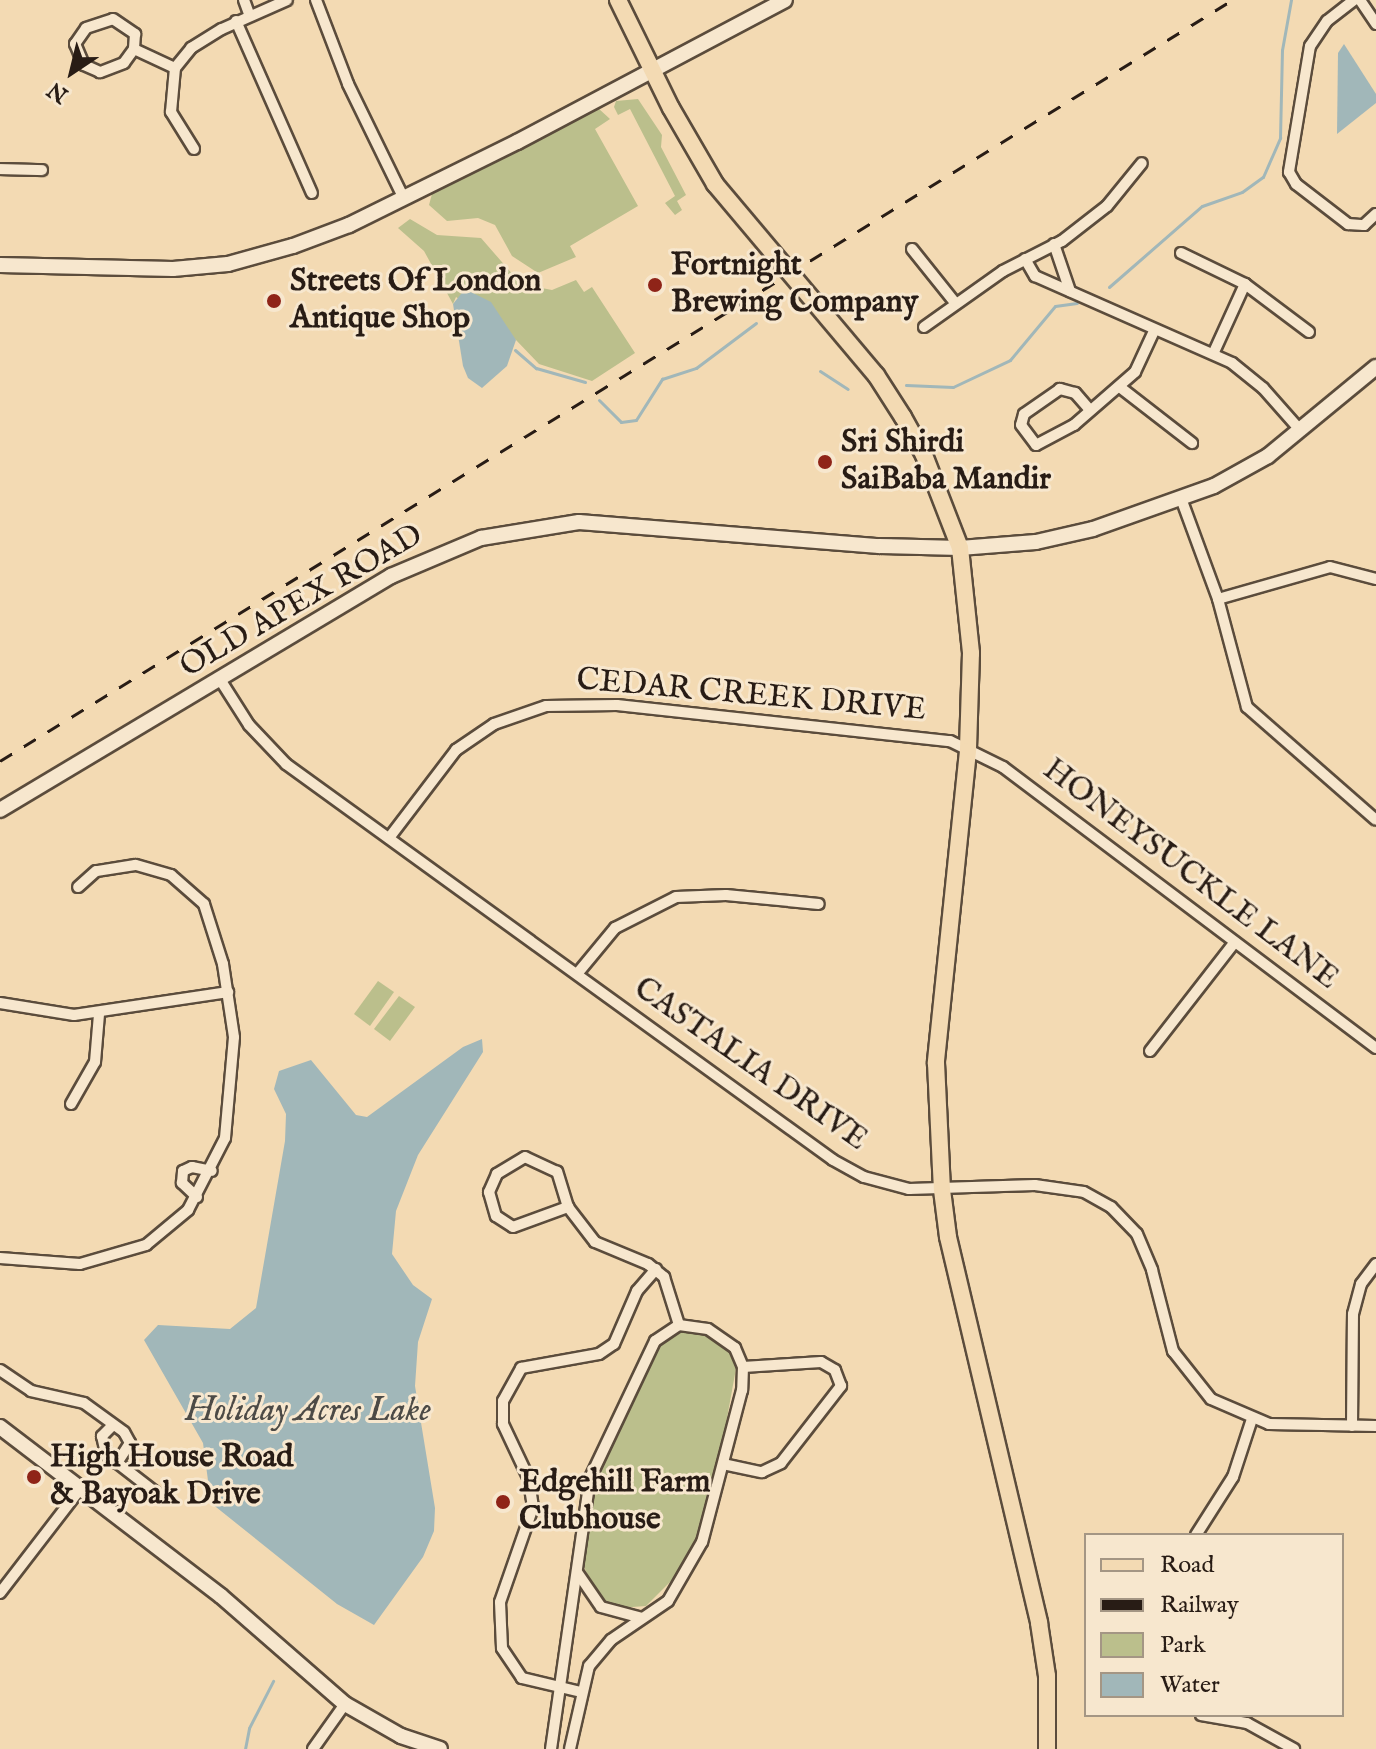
<!DOCTYPE html>
<html>
<head>
<meta charset="utf-8">
<style>
  body { margin:0 }
  #map { position:relative; width:1376px; height:1749px; overflow:hidden; background:#f3dab3; font-family:"IM FELL English",serif }
  div>[style] { position:absolute }
  [style*='--x'] { left:calc(var(--x)*1px); top:calc(var(--y)*1px); width:calc(var(--w)*1px); rotate:calc(var(--a)*1deg) }
  .green>* { inset:0; background:#bbbf8c }
  .water>* { inset:0; background:#a1b7b9 }
  .stream>* { height:3px; margin:-1.5px; padding:0 1.5px; transform-origin:1.5px; border-radius:1.5px; background:#a1b7b9 }
  .roads { filter:drop-shadow(2px 0 #5b4c3c) drop-shadow(-2px 0 #5b4c3c) drop-shadow(0 2px #5b4c3c) drop-shadow(0 -2px #5b4c3c) }
  .street>* { height:10px; margin:-5px; padding:0 5px; transform-origin:5px; border-radius:5px; background:#f7e7ce }
  .secondary>* { height:14px; margin:-7px; padding:0 7px; transform-origin:7px; border-radius:7px; background:#f7e7ce }
  .primary>* { height:16px; margin:-8px; padding:0 8px; transform-origin:8px; border-radius:8px; background:#f3dab3 }
  .rail>* { height:3px; margin-top:-1.5px; transform-origin:0; background:repeating-linear-gradient(90deg,#281c15 0 14px,transparent 0 28px) }
  .dots>* { width:22px; height:22px; translate:-50% -50%; box-sizing:border-box; border:4px solid #f7e7ce; border-radius:50% }
  span { translate:-50% -50%; white-space:nowrap; text-align:center; line-height:1.15; -webkit-text-stroke:6px #f7e7ce; paint-order:stroke }
  .poi-label { font-size:32px; color:#281c15; font-weight:700 }
  .left { translate:0 -50%; text-align:left }
  .street-label { font-size:32px; color:#281c15 }
  .water-label { font-size:34px; color:#4c4a46; font-style:italic }
  .legend { position:absolute; left:1084px; top:1533px; width:260px; height:184px; box-sizing:border-box; background:#f7e7ce; border:2px solid #a49684; margin:0; padding:10px 14px; list-style:none; font-size:24px; color:#281c15 }
  .legend li { display:flex; align-items:center; gap:16px; height:40px }
  .legend b { width:40px; border:2px solid #a49684 }
  .north { position:absolute; left:32px; top:32px; width:80px; height:80px; -webkit-text-stroke:6px #f7e7ce; paint-order:stroke; rotate:215deg; font-size:22px; font-weight:700; line-height:32px; text-align:center; color:#281c15 }
  .north::after { content:''; display:block; margin:auto; width:28px; height:36px; background:#281c15; clip-path:polygon(50% 0,100% 100%,50% 72%,0 100%) }
</style>
</head>
<body>
<div id="map">
  <div class="green">
    <div style="clip-path:polygon(638px 99px,662px 135px,661px 147px,686px 195px,677px 201px,682px 210px,675px 215px,665px 203px,675px 196px,630px 109px,618px 115px,614px 107px,616px 101px)"></div>
    <div style="clip-path:polygon(598px 108px,610px 119px,595px 129px,638px 206px,570px 246px,576px 257px,538px 273px,512px 256px,495px 225px,478px 218px,447px 221px,429px 205px,432px 194px)"></div>
    <div style="clip-path:polygon(410px 219px,437px 235px,481px 238px,521px 284px,552px 290px,576px 280px,584px 292px,592px 287px,635px 353px,592px 381px,539px 364px,516px 340px,456px 297px,453px 304px,424px 251px,398px 228px)"></div>
    <div style="clip-path:polygon(378px 981px,394px 992px,370px 1026px,354px 1014px)"></div>
    <div style="clip-path:polygon(399px 996px,415px 1007px,390px 1041px,374px 1029px)"></div>
    <div style="clip-path:polygon(691px 1329px,708px 1332px,732px 1350px,737px 1363px,719px 1462px,701px 1528px,682px 1570px,646px 1606px,619px 1608px,599px 1598px,583px 1565px,592px 1490px,646px 1363px,662px 1339px)"></div>
  </div>
  <div class="water">
    <div style="clip-path:polygon(1344px 44px,1376px 94px,1376px 103px,1337px 134px,1338px 53px)"></div>
    <div style="clip-path:polygon(465px 289px,491px 302px,516px 340px,507px 366px,482px 388px,468px 378px,463px 366px,453px 304px)"></div>
    <div style="clip-path:polygon(482px 1039px,483px 1052px,418px 1155px,396px 1211px,392px 1254px,413px 1285px,432px 1299px,418px 1342px,415px 1386px,435px 1508px,434px 1531px,423px 1557px,374px 1625px,337px 1604px,211px 1503px,203px 1443px,144px 1340px,158px 1325px,230px 1329px,256px 1308px,285px 1141px,286px 1114px,274px 1089px,279px 1071px,311px 1060px,356px 1115px,367px 1117px,463px 1047px)"></div>
  </div>
  <div class="stream">
    <div style="--x:1109;--y:287;--w:123;--a:-41.1"></div>
    <div style="--x:1202;--y:206;--w:42;--a:-19.3"></div>
    <div style="--x:1242;--y:192;--w:26;--a:-36"></div>
    <div style="--x:1263;--y:177;--w:43;--a:-66.4"></div>
    <div style="--x:1280;--y:138;--w:88;--a:-88.7"></div>
    <div style="--x:1282;--y:50;--w:51;--a:-79.8"></div>
    <div style="--x:515;--y:350;--w:28;--a:41"></div>
    <div style="--x:536;--y:368;--w:51;--a:15.9"></div>
    <div style="--x:820;--y:371;--w:33;--a:33"></div>
    <div style="--x:906;--y:385;--w:47;--a:2.4"></div>
    <div style="--x:953;--y:387;--w:63;--a:-25.3"></div>
    <div style="--x:1010;--y:360;--w:70;--a:-50.2"></div>
    <div style="--x:1055;--y:306;--w:22;--a:-8"></div>
    <div style="--x:599;--y:400;--w:31;--a:45"></div>
    <div style="--x:621;--y:422;--w:15;--a:-8"></div>
    <div style="--x:636;--y:420;--w:49;--a:-57.6"></div>
    <div style="--x:662;--y:379;--w:36;--a:-18"></div>
    <div style="--x:696;--y:368;--w:75;--a:-36.9"></div>
    <div style="--x:245;--y:1749;--w:21;--a:-79"></div>
    <div style="--x:249;--y:1728;--w:53;--a:-62.9"></div>
  </div>
  <div class="roads">
    <div class="street">
      <div style="--x:244;--y:0;--w:15;--a:70"></div>
      <div style="--x:316;--y:0;--w:90;--a:69.1"></div>
      <div style="--x:348;--y:84;--w:126;--a:64"></div>
      <div style="--x:1354;--y:0;--w:34;--a:142"></div>
      <div style="--x:1327;--y:21;--w:30;--a:124"></div>
      <div style="--x:1310;--y:46;--w:128;--a:99.5"></div>
      <div style="--x:1289;--y:172;--w:14;--a:60"></div>
      <div style="--x:1296;--y:184;--w:66;--a:37.6"></div>
      <div style="--x:1348;--y:224;--w:16;--a:4"></div>
      <div style="--x:1364;--y:225;--w:16;--a:-43"></div>
      <div style="--x:1360;--y:0;--w:29;--a:56"></div>
      <div style="--x:236;--y:21;--w:188;--a:66.2"></div>
      <div style="--x:134;--y:49;--w:17;--a:126"></div>
      <div style="--x:124;--y:63;--w:26;--a:159"></div>
      <div style="--x:100;--y:72;--w:17;--a:-156"></div>
      <div style="--x:84;--y:65;--w:23;--a:-113"></div>
      <div style="--x:75;--y:44;--w:19;--a:-55"></div>
      <div style="--x:86;--y:28;--w:28;--a:-18"></div>
      <div style="--x:113;--y:19;--w:27;--a:34"></div>
      <div style="--x:135;--y:34;--w:15;--a:94"></div>
      <div style="--x:134;--y:49;--w:45;--a:24.9"></div>
      <div style="--x:194;--y:149;--w:44;--a:-121.9"></div>
      <div style="--x:171;--y:112;--w:44;--a:-84.8"></div>
      <div style="--x:175;--y:68;--w:26;--a:-51"></div>
      <div style="--x:191;--y:48;--w:36;--a:-32"></div>
      <div style="--x:222;--y:29;--w:71;--a:-24"></div>
      <div style="--x:0;--y:169;--w:42;--a:1.4"></div>
      <div style="--x:1054;--y:244;--w:50;--a:71.2"></div>
      <div style="--x:912;--y:249;--w:70;--a:51.3"></div>
      <div style="--x:1181;--y:253;--w:71;--a:25.8"></div>
      <div style="--x:1245;--y:284;--w:80;--a:36.9"></div>
      <div style="--x:1025;--y:259;--w:20;--a:60"></div>
      <div style="--x:1035;--y:276;--w:215;--a:23.8"></div>
      <div style="--x:1232;--y:363;--w:40;--a:39"></div>
      <div style="--x:1263;--y:388;--w:57;--a:48.5"></div>
      <div style="--x:924;--y:327;--w:97;--a:-35.3"></div>
      <div style="--x:1003;--y:271;--w:66;--a:-27"></div>
      <div style="--x:1062;--y:241;--w:57;--a:-37.9"></div>
      <div style="--x:1107;--y:206;--w:55;--a:-50.9"></div>
      <div style="--x:1214;--y:352;--w:75;--a:-65.5"></div>
      <div style="--x:1121;--y:388;--w:90;--a:37.8"></div>
      <div style="--x:1090;--y:410;--w:23;--a:-131"></div>
      <div style="--x:1075;--y:393;--w:16;--a:-165"></div>
      <div style="--x:1060;--y:389;--w:44;--a:145.2"></div>
      <div style="--x:1024;--y:414;--w:11;--a:105"></div>
      <div style="--x:1021;--y:425;--w:25;--a:53"></div>
      <div style="--x:1036;--y:445;--w:43;--a:-27.8"></div>
      <div style="--x:1074;--y:425;--w:81;--a:-41"></div>
      <div style="--x:1135;--y:372;--w:45;--a:-65.1"></div>
      <div style="--x:1182;--y:501;--w:104;--a:69.8"></div>
      <div style="--x:1218;--y:599;--w:112;--a:75"></div>
      <div style="--x:1247;--y:707;--w:171;--a:41.2"></div>
      <div style="--x:1218;--y:599;--w:116;--a:-15.9"></div>
      <div style="--x:1330;--y:567;--w:48;--a:14.6"></div>
      <div style="--x:221;--y:681;--w:52;--a:57.5"></div>
      <div style="--x:249;--y:725;--w:54;--a:46.5"></div>
      <div style="--x:286;--y:764;--w:675;--a:35.9"></div>
      <div style="--x:833;--y:1160;--w:35;--a:29"></div>
      <div style="--x:864;--y:1177;--w:47;--a:14.9"></div>
      <div style="--x:909;--y:1189;--w:126;--a:-1.8"></div>
      <div style="--x:1035;--y:1185;--w:49;--a:8.1"></div>
      <div style="--x:1084;--y:1192;--w:31;--a:29"></div>
      <div style="--x:1111;--y:1207;--w:37;--a:46"></div>
      <div style="--x:1137;--y:1234;--w:39;--a:67"></div>
      <div style="--x:1152;--y:1270;--w:84;--a:75.5"></div>
      <div style="--x:1173;--y:1351;--w:61;--a:51.6"></div>
      <div style="--x:1211;--y:1399;--w:63;--a:23.3"></div>
      <div style="--x:1269;--y:1424;--w:107;--a:1.1"></div>
      <div style="--x:389;--y:838;--w:111;--a:-52.7"></div>
      <div style="--x:456;--y:750;--w:46;--a:-34.4"></div>
      <div style="--x:494;--y:724;--w:55;--a:-19.1"></div>
      <div style="--x:546;--y:706;--w:71;--a:-0.8"></div>
      <div style="--x:617;--y:705;--w:335;--a:6.2"></div>
      <div style="--x:950;--y:741;--w:59;--a:26.1"></div>
      <div style="--x:1003;--y:767;--w:467;--a:37"></div>
      <div style="--x:577;--y:974;--w:60;--a:-50.4"></div>
      <div style="--x:615;--y:928;--w:68;--a:-26.9"></div>
      <div style="--x:676;--y:897;--w:50;--a:-2.3"></div>
      <div style="--x:726;--y:895;--w:93;--a:5.5"></div>
      <div style="--x:0;--y:1003;--w:75;--a:9.2"></div>
      <div style="--x:74;--y:1015;--w:156;--a:-8.5"></div>
      <div style="--x:1150;--y:1051;--w:138;--a:-52.1"></div>
      <div style="--x:71;--y:1104;--w:48;--a:-60.3"></div>
      <div style="--x:95;--y:1062;--w:48;--a:-85.2"></div>
      <div style="--x:197;--y:1197;--w:21;--a:-137"></div>
      <div style="--x:182;--y:1183;--w:12;--a:-85"></div>
      <div style="--x:183;--y:1171;--w:10;--a:-24"></div>
      <div style="--x:192;--y:1167;--w:20;--a:11"></div>
      <div style="--x:568;--y:1207;--w:37;--a:-107"></div>
      <div style="--x:557;--y:1172;--w:35;--a:-155"></div>
      <div style="--x:525;--y:1157;--w:33;--a:149"></div>
      <div style="--x:497;--y:1174;--w:20;--a:114"></div>
      <div style="--x:489;--y:1192;--w:25;--a:74"></div>
      <div style="--x:496;--y:1216;--w:20;--a:33"></div>
      <div style="--x:513;--y:1227;--w:59;--a:-20"></div>
      <div style="--x:568;--y:1207;--w:44;--a:52.4"></div>
      <div style="--x:595;--y:1242;--w:57;--a:22.5"></div>
      <div style="--x:648;--y:1264;--w:21;--a:39"></div>
      <div style="--x:664;--y:1277;--w:50;--a:72.6"></div>
      <div style="--x:0;--y:1258;--w:80;--a:4.3"></div>
      <div style="--x:80;--y:1264;--w:69;--a:-16.1"></div>
      <div style="--x:146;--y:1245;--w:55;--a:-39.8"></div>
      <div style="--x:188;--y:1210;--w:81;--a:-62.8"></div>
      <div style="--x:225;--y:1138;--w:101;--a:-84.9"></div>
      <div style="--x:234;--y:1037;--w:74;--a:-98.6"></div>
      <div style="--x:223;--y:964;--w:63;--a:-107.6"></div>
      <div style="--x:204;--y:904;--w:44;--a:-138.7"></div>
      <div style="--x:171;--y:875;--w:37;--a:-164"></div>
      <div style="--x:135;--y:865;--w:39;--a:171"></div>
      <div style="--x:96;--y:871;--w:24;--a:138"></div>
      <div style="--x:0;--y:1370;--w:37;--a:34"></div>
      <div style="--x:31;--y:1391;--w:54;--a:12.8"></div>
      <div style="--x:84;--y:1403;--w:49;--a:35.9"></div>
      <div style="--x:124;--y:1432;--w:13;--a:61"></div>
      <div style="--x:130;--y:1443;--w:24;--a:123"></div>
      <div style="--x:1352;--y:1426;--w:112;--a:-89.5"></div>
      <div style="--x:1353;--y:1314;--w:31;--a:-75"></div>
      <div style="--x:1361;--y:1284;--w:25;--a:-53"></div>
      <div style="--x:111;--y:1427;--w:13;--a:135"></div>
      <div style="--x:102;--y:1436;--w:18;--a:77"></div>
      <div style="--x:106;--y:1454;--w:62;--a:37.8"></div>
      <div style="--x:723;--y:1464;--w:40;--a:12"></div>
      <div style="--x:762;--y:1472;--w:21;--a:-25"></div>
      <div style="--x:781;--y:1463;--w:98;--a:-52.1"></div>
      <div style="--x:841;--y:1386;--w:17;--a:-111"></div>
      <div style="--x:835;--y:1370;--w:16;--a:-150"></div>
      <div style="--x:821;--y:1362;--w:78;--a:176.3"></div>
      <div style="--x:1196;--y:1535;--w:69;--a:-57.5"></div>
      <div style="--x:1233;--y:1477;--w:61;--a:-71.9"></div>
      <div style="--x:577;--y:1572;--w:42;--a:55.6"></div>
      <div style="--x:601;--y:1607;--w:42;--a:15"></div>
      <div style="--x:0;--y:1593;--w:133;--a:-52.4"></div>
      <div style="--x:581;--y:1692;--w:61;--a:-166.7"></div>
      <div style="--x:522;--y:1678;--w:36;--a:-124"></div>
      <div style="--x:502;--y:1648;--w:46;--a:-92.5"></div>
      <div style="--x:500;--y:1602;--w:101;--a:-70.8"></div>
      <div style="--x:533;--y:1507;--w:30;--a:-99"></div>
      <div style="--x:528;--y:1477;--w:59;--a:-115.3"></div>
      <div style="--x:503;--y:1424;--w:23;--a:-90"></div>
      <div style="--x:503;--y:1401;--w:38;--a:-61"></div>
      <div style="--x:521;--y:1368;--w:79;--a:-10.2"></div>
      <div style="--x:599;--y:1354;--w:18;--a:-34"></div>
      <div style="--x:614;--y:1344;--w:58;--a:-66.5"></div>
      <div style="--x:637;--y:1291;--w:29;--a:-49"></div>
      <div style="--x:1201;--y:1715;--w:47;--a:9.9"></div>
      <div style="--x:1247;--y:1723;--w:54;--a:29"></div>
      <div style="--x:313;--y:1749;--w:55;--a:-54.6"></div>
      <div style="--x:551;--y:1749;--w:274;--a:-81.8"></div>
      <div style="--x:590;--y:1478;--w:152;--a:-64.6"></div>
      <div style="--x:655;--y:1341;--w:29;--a:-34"></div>
      <div style="--x:679;--y:1325;--w:29;--a:8"></div>
      <div style="--x:708;--y:1329;--w:33;--a:35"></div>
      <div style="--x:735;--y:1348;--w:21;--a:67"></div>
      <div style="--x:743;--y:1367;--w:23;--a:92"></div>
      <div style="--x:742;--y:1390;--w:157;--a:104.7"></div>
      <div style="--x:702;--y:1542;--w:68;--a:120"></div>
      <div style="--x:668;--y:1601;--w:69;--a:145.6"></div>
      <div style="--x:611;--y:1640;--w:34;--a:130"></div>
      <div style="--x:589;--y:1666;--w:85;--a:102.9"></div>
    </div>
    <div class="secondary">
      <div style="--x:0;--y:265;--w:173;--a:1.3"></div>
      <div style="--x:173;--y:269;--w:55;--a:-5.2"></div>
      <div style="--x:228;--y:264;--w:67;--a:-15.5"></div>
      <div style="--x:293;--y:246;--w:60;--a:-20.6"></div>
      <div style="--x:349;--y:225;--w:187;--a:-26.3"></div>
      <div style="--x:517;--y:142;--w:303;--a:-27.9"></div>
      <div style="--x:0;--y:810;--w:456;--a:-30.9"></div>
      <div style="--x:391;--y:576;--w:98;--a:-22.9"></div>
      <div style="--x:481;--y:538;--w:99;--a:-9.3"></div>
      <div style="--x:579;--y:522;--w:301;--a:4.6"></div>
      <div style="--x:879;--y:546;--w:81;--a:1.4"></div>
      <div style="--x:960;--y:548;--w:76;--a:-4.5"></div>
      <div style="--x:1036;--y:542;--w:58;--a:-12.8"></div>
      <div style="--x:1093;--y:529;--w:128;--a:-19.6"></div>
      <div style="--x:1214;--y:486;--w:62;--a:-29.1"></div>
      <div style="--x:1268;--y:456;--w:140;--a:-39.5"></div>
      <div style="--x:0;--y:1427;--w:278;--a:37.4"></div>
      <div style="--x:221;--y:1596;--w:164;--a:41.1"></div>
      <div style="--x:345;--y:1704;--w:64;--a:29.7"></div>
      <div style="--x:401;--y:1736;--w:41;--a:18.4"></div>
    </div>
    <div class="primary">
      <div style="--x:618;--y:0;--w:120;--a:63.9"></div>
      <div style="--x:671;--y:108;--w:88;--a:59.9"></div>
      <div style="--x:715;--y:184;--w:250;--a:49.9"></div>
      <div style="--x:876;--y:375;--w:50;--a:57.3"></div>
      <div style="--x:903;--y:417;--w:43;--a:61.1"></div>
      <div style="--x:924;--y:455;--w:100;--a:68.8"></div>
      <div style="--x:960;--y:548;--w:106;--a:84"></div>
      <div style="--x:971;--y:653;--w:98;--a:91.8"></div>
      <div style="--x:968;--y:751;--w:314;--a:95.9"></div>
      <div style="--x:936;--y:1063;--w:127;--a:87.3"></div>
      <div style="--x:942;--y:1190;--w:47;--a:82.7"></div>
      <div style="--x:948;--y:1237;--w:397;--a:76.7"></div>
      <div style="--x:1039;--y:1623;--w:54;--a:81.4"></div>
      <div style="--x:1047;--y:1676;--w:73;--a:90"></div>
    </div>
  </div>
  <div class="rail">
    <div style="--x:0;--y:761;--w:1448;--a:-31.7"></div>
  </div>
  <div class="dots">
    <div style="left:655px;top:285px;background:#8f2418"></div>
    <div style="left:274px;top:301px;background:#8f2418"></div>
    <div style="left:825px;top:462px;background:#8f2418"></div>
    <div style="left:34px;top:1477px;background:#8f2418"></div>
    <div style="left:503px;top:1502px;background:#8f2418"></div>
  </div>
  <div class="poi-label">
    <span class="left" style="left:671px;top:285px">Fortnight<br>Brewing Company</span>
    <span class="left" style="left:290px;top:301px">Streets Of London<br>Antique Shop</span>
    <span class="left" style="left:841px;top:462px">Sri Shirdi<br>SaiBaba Mandir</span>
    <span class="left" style="left:50px;top:1477px">High House Road<br>&amp; Bayoak Drive</span>
    <span class="left" style="left:519px;top:1502px">Edgehill Farm<br>Clubhouse</span>
  </div>
  <div class="street-label">
    <span style="left:302px;top:602px;rotate:-30deg">OLD APEX ROAD</span>
    <span style="left:751px;top:696px;rotate:5deg">CEDAR CREEK DRIVE</span>
    <span style="left:1190px;top:875px;rotate:37deg">HONEYSUCKLE LANE</span>
    <span style="left:750px;top:1065px;rotate:35deg">CASTALIA DRIVE</span>
  </div>
  <div class="water-label">
    <span style="left:308px;top:1411px">Holiday Acres Lake</span>
  </div>
  <ul class="legend">
  <li><b style="height:10px;background:#f3dab3"></b>Road</li>
  <li><b style="height:10px;background:#281c15"></b>Railway</li>
  <li><b style="height:22px;background:#bbbf8c"></b>Park</li>
  <li><b style="height:22px;background:#a1b7b9"></b>Water</li>
  </ul>
  <div class="north">N</div>
</div>
</body>
</html>
